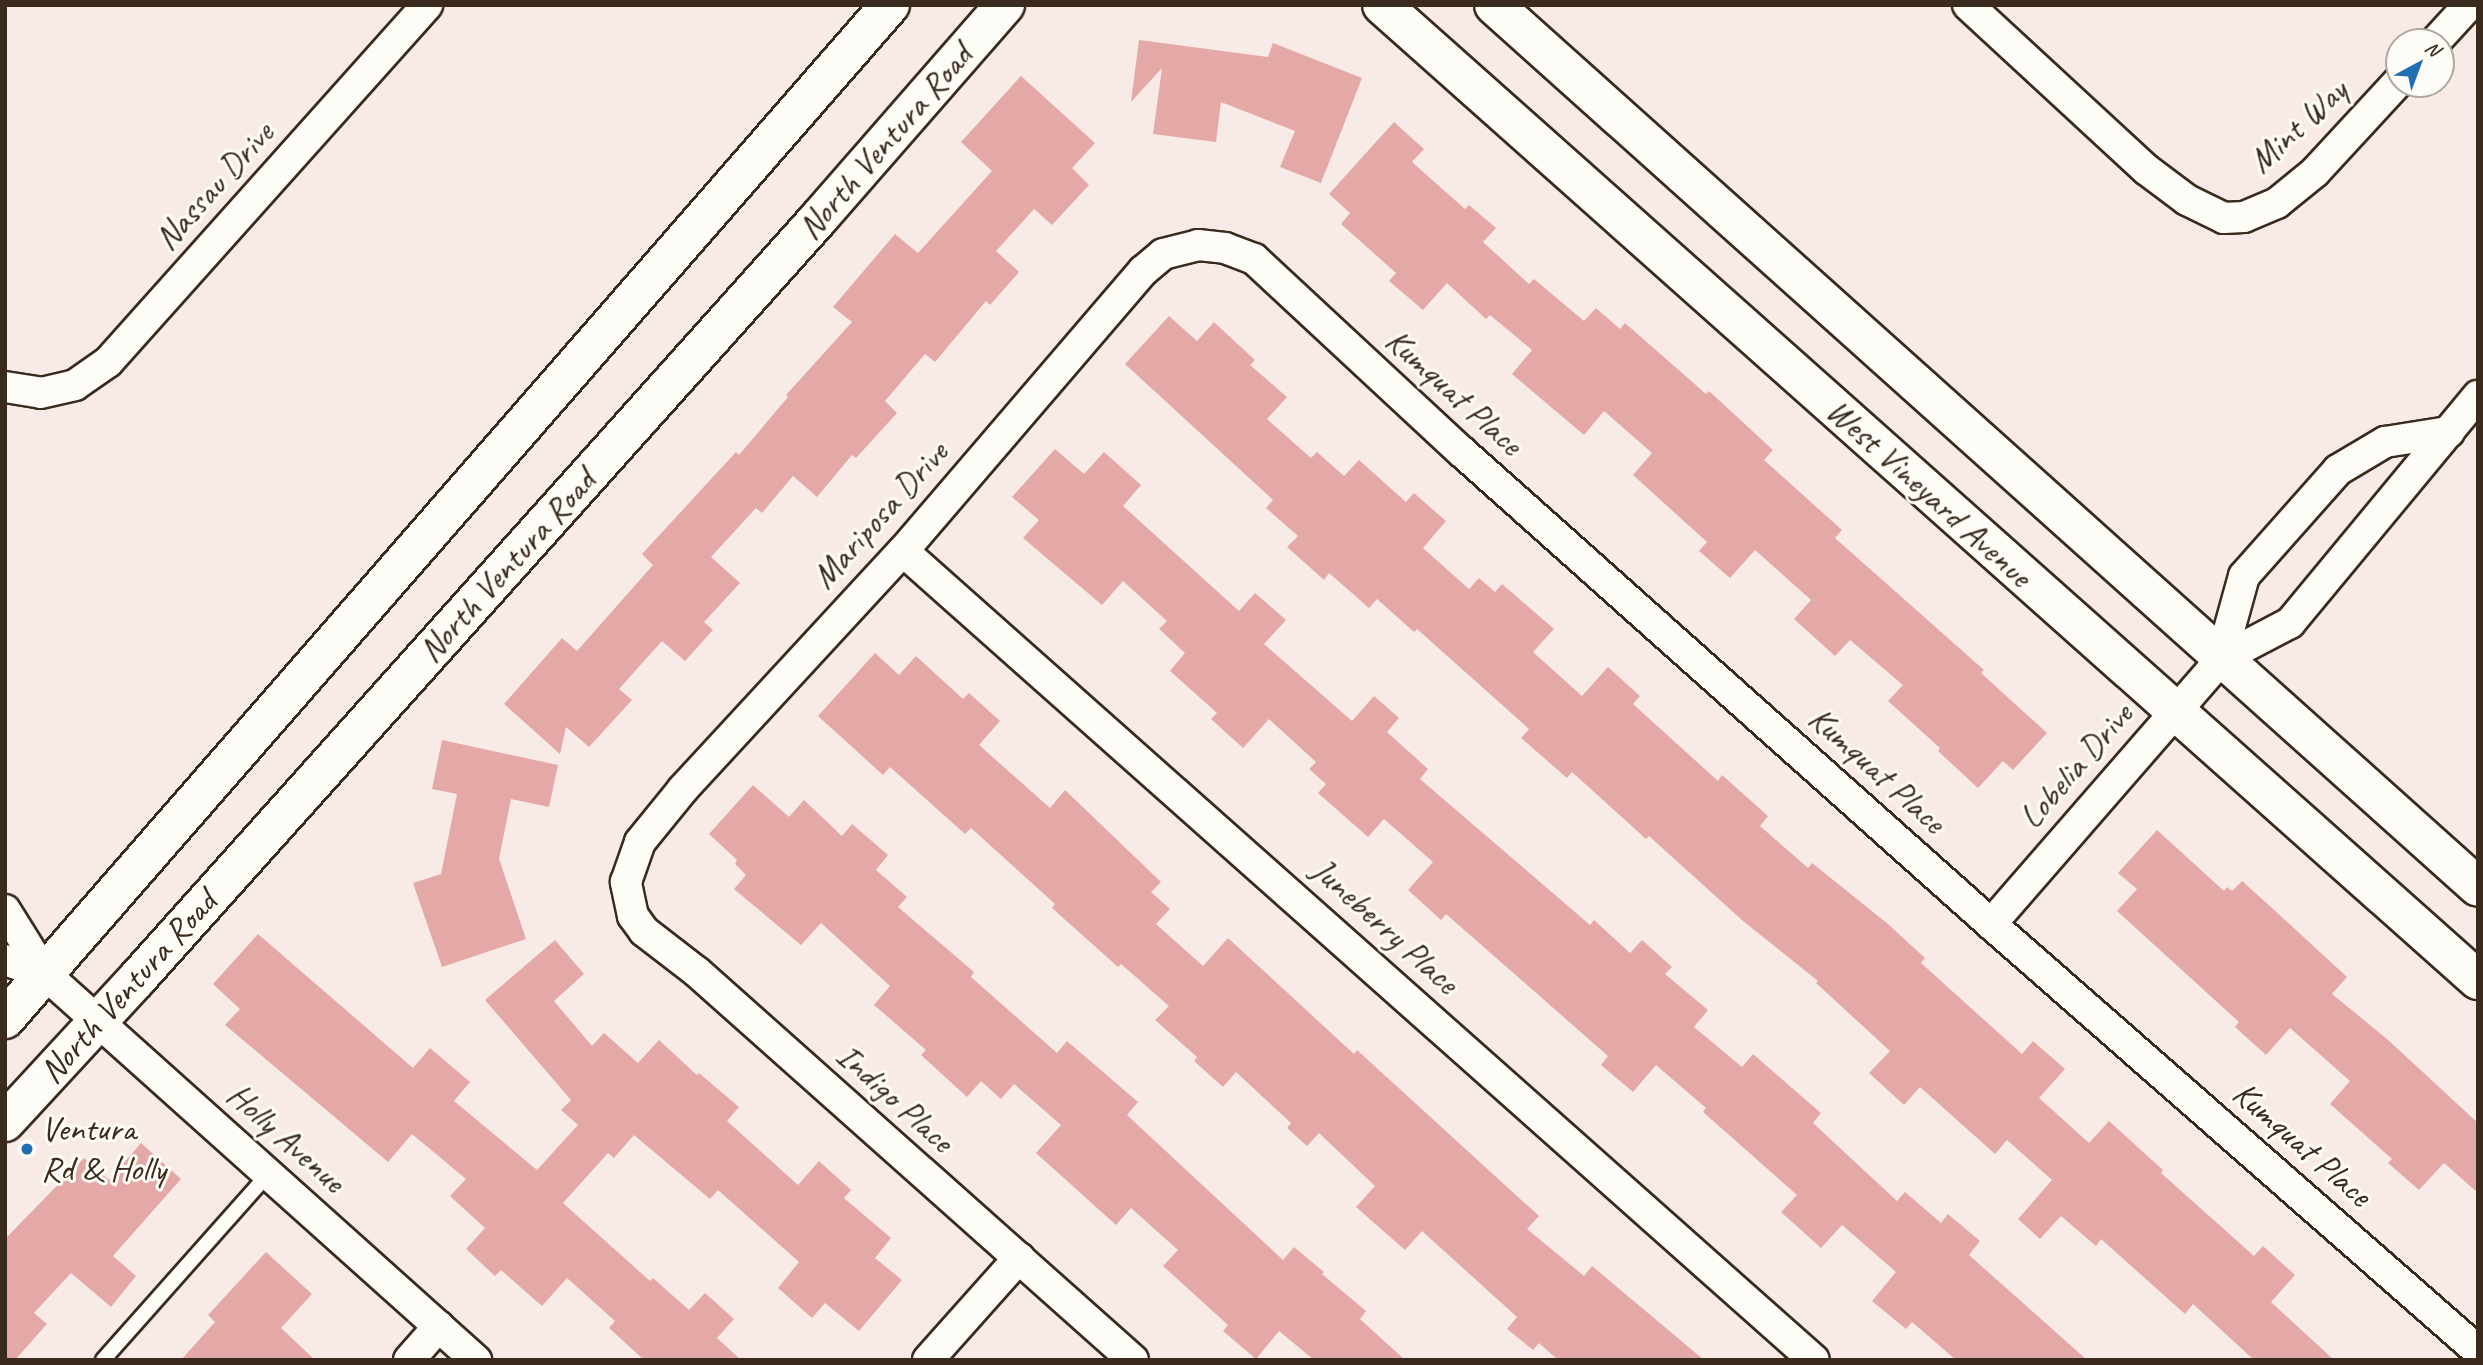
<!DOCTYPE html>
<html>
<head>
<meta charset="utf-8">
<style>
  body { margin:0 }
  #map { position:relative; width:2483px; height:1365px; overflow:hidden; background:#f8ebe7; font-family:Caveat,sans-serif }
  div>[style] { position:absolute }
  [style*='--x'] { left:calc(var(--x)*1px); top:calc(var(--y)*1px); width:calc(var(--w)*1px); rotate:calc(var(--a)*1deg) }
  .building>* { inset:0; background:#e4a9a7 }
  .roads { filter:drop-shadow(2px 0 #3b2a1e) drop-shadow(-2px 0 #3b2a1e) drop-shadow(0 2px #3b2a1e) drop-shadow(0 -2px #3b2a1e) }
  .service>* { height:14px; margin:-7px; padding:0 7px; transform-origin:7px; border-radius:7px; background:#fdfcf7 }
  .minor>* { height:30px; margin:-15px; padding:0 15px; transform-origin:15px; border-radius:15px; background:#fdfcf7 }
  .secondary>* { height:38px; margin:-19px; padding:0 19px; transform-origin:19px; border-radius:19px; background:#fdfcf7 }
  .dots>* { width:19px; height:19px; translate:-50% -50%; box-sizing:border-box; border:4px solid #fdfcf7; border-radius:50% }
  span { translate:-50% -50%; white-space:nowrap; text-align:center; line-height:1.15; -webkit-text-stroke:6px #fdfcf7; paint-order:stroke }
  .street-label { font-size:35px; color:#3b2a1e }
  .poi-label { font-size:35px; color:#3b2a1e }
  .left { translate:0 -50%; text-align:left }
  .frame { position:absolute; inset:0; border:7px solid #3b2a1e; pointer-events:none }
  .north { position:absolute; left:2385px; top:28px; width:70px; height:70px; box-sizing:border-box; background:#fdfcf7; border:2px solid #afa8a0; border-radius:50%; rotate:41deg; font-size:19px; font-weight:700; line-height:28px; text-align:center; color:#3b2a1e }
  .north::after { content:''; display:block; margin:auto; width:24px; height:32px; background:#1f6fb2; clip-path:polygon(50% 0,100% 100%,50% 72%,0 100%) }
</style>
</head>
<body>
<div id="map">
  <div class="building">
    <div style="clip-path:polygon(1139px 40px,1268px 57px,1273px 43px,1362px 78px,1321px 183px,1280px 167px,1295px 131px,1221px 102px,1216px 142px,1153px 134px,1162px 68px,1131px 102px)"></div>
    <div style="clip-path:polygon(1021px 76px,1095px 143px,1072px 168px,1089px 185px,1052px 225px,1034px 209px,996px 251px,1019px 272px,990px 305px,986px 301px,935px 362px,925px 354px,885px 401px,897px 413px,856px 458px,852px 455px,817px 497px,793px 476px,762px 513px,756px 508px,711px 557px,740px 583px,704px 622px,713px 630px,685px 661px,662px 641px,619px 689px,632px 700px,589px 747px,566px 727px,560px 754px,504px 704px,562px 638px,577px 651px,653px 565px,642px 554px,736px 452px,739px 455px,788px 397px,786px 395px,852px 322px,833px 307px,895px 234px,918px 253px,992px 171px,961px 142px)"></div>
    <div style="clip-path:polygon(1394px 122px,1424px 149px,1412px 162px,1465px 209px,1469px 205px,1496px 228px,1483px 242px,1529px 284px,1534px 279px,1584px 321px,1596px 308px,1620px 329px,1625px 323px,1706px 394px,1709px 391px,1773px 450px,1764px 460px,1842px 530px,1835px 538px,1984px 670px,1981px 673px,2047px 733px,2013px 770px,2003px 761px,1978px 788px,1938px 751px,1940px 748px,1888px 701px,1903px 685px,1850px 640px,1835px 656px,1794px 619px,1811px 600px,1755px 550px,1730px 578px,1699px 551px,1707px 542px,1633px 475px,1652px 453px,1604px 411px,1584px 435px,1512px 374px,1532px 350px,1490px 315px,1486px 319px,1447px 283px,1423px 310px,1389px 281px,1396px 273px,1341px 224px,1350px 213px,1329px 194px)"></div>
    <div style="clip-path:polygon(1169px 316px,1197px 341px,1214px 322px,1255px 360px,1250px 365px,1287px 397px,1267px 419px,1311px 458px,1317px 452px,1344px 476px,1359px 460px,1406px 502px,1414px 493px,1446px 521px,1423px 548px,1469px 589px,1479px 578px,1495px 592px,1502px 584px,1554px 629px,1533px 652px,1582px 696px,1608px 667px,1640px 696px,1633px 704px,1718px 781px,1722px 775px,1768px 816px,1760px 826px,1808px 868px,1812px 863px,1888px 924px,1925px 958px,1921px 963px,2022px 1054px,2033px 1041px,2065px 1069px,2039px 1098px,2089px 1143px,2109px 1121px,2163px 1170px,2161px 1173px,2254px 1256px,2263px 1246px,2295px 1275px,2271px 1302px,2334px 1360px,2254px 1360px,2193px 1304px,2185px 1314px,2101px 1239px,2096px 1246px,2061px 1216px,2040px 1239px,2018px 1219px,2052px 1180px,2007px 1140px,1995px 1154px,1920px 1087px,1904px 1105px,1869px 1073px,1890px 1051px,1816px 983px,1818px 981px,1743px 921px,1649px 836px,1646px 839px,1572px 772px,1567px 778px,1521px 738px,1529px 729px,1417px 629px,1414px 632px,1377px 599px,1369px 608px,1329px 573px,1324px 580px,1287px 547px,1298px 536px,1266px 508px,1273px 500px,1125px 364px)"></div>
    <div style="clip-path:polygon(1055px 449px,1084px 474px,1104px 452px,1141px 485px,1123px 506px,1239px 611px,1255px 593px,1286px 620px,1264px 644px,1352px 721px,1374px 696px,1399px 718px,1387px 732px,1428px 769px,1420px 779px,1590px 925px,1594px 920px,1630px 953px,1642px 940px,1672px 967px,1665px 974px,1708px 1010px,1694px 1027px,1742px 1067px,1753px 1054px,1821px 1113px,1813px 1123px,1897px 1201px,1905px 1192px,1941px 1223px,1948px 1214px,1980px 1241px,1969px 1255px,2087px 1360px,1956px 1360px,1912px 1322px,1906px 1329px,1872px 1301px,1896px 1272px,1842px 1225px,1821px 1248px,1781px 1212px,1797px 1195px,1703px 1112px,1706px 1108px,1656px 1065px,1633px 1092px,1601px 1065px,1608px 1056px,1446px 914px,1441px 920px,1408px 890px,1433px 862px,1384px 819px,1368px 837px,1318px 793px,1326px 784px,1309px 769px,1316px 762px,1269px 719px,1243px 748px,1211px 719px,1217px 713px,1170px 671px,1185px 653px,1159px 629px,1167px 621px,1123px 581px,1102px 605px,1023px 538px,1039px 520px,1012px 497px)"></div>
    <div style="clip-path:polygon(875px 653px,899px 675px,916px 656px,963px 699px,969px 693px,1000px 721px,979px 745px,1050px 808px,1065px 790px,1161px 882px,1151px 892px,1170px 909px,1156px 924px,1203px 966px,1228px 938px,1354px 1054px,1357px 1050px,1539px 1216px,1527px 1229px,1584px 1276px,1592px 1266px,1704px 1360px,1558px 1360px,1539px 1343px,1533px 1350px,1507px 1329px,1517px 1317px,1422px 1231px,1405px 1250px,1356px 1207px,1375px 1186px,1319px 1133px,1307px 1146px,1287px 1128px,1291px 1123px,1236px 1072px,1223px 1087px,1194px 1061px,1197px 1057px,1155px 1020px,1169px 1006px,1121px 964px,1118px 967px,1052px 908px,1055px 904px,971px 828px,965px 834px,890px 767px,883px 775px,818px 716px)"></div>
    <div style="clip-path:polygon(442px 740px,558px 765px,549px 807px,511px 799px,499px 859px,526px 939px,442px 967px,413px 883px,441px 874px,457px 794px,432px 789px)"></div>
    <div style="clip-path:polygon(753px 785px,789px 817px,804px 800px,842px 836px,852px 824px,888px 855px,876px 870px,907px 897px,898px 907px,974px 972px,971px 977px,1057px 1053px,1067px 1041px,1138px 1102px,1127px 1115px,1283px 1260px,1294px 1247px,1324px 1272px,1322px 1274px,1366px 1311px,1360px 1319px,1405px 1360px,1314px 1360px,1279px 1331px,1256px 1359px,1223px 1331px,1228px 1325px,1163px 1266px,1178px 1250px,1131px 1208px,1116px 1225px,1036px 1153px,1061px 1125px,1014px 1084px,1001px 1099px,981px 1081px,967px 1097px,921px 1055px,926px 1050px,874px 1005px,890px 986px,821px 923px,801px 945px,734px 889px,746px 875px,735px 864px,737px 860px,709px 834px)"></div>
    <div style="clip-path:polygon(2157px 830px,2224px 891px,2227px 887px,2232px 891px,2242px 881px,2271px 907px,2347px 977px,2332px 994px,2387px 1039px,2478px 1123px,2478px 1193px,2444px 1163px,2419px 1190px,2388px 1163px,2392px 1159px,2330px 1104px,2350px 1081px,2290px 1028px,2266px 1055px,2235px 1027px,2239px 1022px,2117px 911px,2137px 889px,2118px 873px)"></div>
    <div style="clip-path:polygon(258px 934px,413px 1068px,430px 1048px,470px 1082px,454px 1101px,537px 1170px,578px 1125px,561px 1110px,571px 1100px,485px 1000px,555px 940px,584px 974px,554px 1001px,592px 1046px,604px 1033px,638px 1063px,659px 1040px,697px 1075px,699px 1073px,739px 1107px,727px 1121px,798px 1185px,819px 1161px,851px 1190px,844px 1198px,891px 1238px,875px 1258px,902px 1280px,859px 1331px,825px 1303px,812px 1318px,778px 1288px,799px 1262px,718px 1190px,710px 1199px,634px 1135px,614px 1158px,608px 1153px,563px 1203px,650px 1281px,653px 1278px,689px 1310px,705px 1293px,734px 1319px,717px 1338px,741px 1360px,644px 1360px,609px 1328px,615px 1321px,567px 1278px,542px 1306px,501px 1270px,495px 1276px,466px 1249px,485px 1228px,450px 1196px,466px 1179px,412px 1134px,388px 1162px,225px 1025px,240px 1009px,213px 984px)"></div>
    <div style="clip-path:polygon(141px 1143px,181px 1179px,113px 1256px,136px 1276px,111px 1307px,71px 1273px,34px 1313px,47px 1324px,15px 1360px,5px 1360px,5px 1239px,84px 1158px,109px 1180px)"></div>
    <div style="clip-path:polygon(266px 1252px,312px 1294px,281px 1328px,315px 1360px,181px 1360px,215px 1322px,208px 1315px)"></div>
  </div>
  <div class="roads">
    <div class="service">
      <div style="--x:103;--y:1360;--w:249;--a:-48.4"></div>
    </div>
    <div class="minor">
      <div style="--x:1968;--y:5;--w:243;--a:42.7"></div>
      <div style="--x:2147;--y:170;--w:50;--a:36.9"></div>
      <div style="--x:2187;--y:200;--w:41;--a:25.9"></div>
      <div style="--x:2224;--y:218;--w:20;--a:-3"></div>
      <div style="--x:2244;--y:217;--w:36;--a:-23"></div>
      <div style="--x:2277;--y:203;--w:49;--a:-39.2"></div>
      <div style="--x:2315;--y:172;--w:124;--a:-47.3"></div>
      <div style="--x:2435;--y:42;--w:50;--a:-47.4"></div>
      <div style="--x:5;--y:387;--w:36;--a:9"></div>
      <div style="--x:41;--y:393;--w:35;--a:-13"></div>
      <div style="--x:75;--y:385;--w:40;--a:-34.9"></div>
      <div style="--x:108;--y:362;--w:479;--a:-48.2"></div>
      <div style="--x:903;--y:551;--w:1218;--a:41.61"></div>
      <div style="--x:2221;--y:659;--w:86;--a:-74.5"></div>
      <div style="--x:2244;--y:576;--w:142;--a:-48.4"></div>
      <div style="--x:2338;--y:470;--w:55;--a:-30.8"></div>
      <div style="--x:2385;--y:442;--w:65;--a:-8.9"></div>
      <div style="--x:5;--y:910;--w:75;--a:58"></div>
      <div style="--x:45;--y:974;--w:579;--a:41.85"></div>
      <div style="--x:1991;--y:924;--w:351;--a:-49"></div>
      <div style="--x:2221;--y:659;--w:78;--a:-27.6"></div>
      <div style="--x:2290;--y:623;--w:295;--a:-50.4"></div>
      <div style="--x:5;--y:960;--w:42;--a:19.3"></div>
      <div style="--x:409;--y:1360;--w:45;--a:-48.6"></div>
      <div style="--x:928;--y:1360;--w:137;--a:-48.3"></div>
      <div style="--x:1133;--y:1360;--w:584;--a:-138.33"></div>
      <div style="--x:697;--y:972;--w:67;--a:-142.3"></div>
      <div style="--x:644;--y:931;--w:19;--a:-126"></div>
      <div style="--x:633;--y:916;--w:35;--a:-102"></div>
      <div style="--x:626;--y:882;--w:42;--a:-70.7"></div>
      <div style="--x:640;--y:842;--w:68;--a:-50.9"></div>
      <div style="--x:683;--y:789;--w:324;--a:-47.3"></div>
      <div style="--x:903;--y:551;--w:369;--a:-49.4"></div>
      <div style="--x:1143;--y:271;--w:26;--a:-40"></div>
      <div style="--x:1163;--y:254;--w:36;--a:-14"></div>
      <div style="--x:1198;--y:245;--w:27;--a:6"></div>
      <div style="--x:1225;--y:248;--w:31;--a:21"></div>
      <div style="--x:1254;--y:259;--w:284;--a:42.9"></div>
      <div style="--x:1462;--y:452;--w:709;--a:41.74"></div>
      <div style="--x:1991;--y:924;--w:648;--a:41.24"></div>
    </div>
    <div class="secondary">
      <div style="--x:1382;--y:5;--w:1467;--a:41.66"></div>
      <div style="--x:1494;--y:5;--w:1321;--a:41.87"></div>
      <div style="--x:5;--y:1019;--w:1346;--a:-48.89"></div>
      <div style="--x:5;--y:1122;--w:193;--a:-47.3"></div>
      <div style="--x:136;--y:980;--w:1023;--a:-48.13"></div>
      <div style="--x:819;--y:218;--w:283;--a:-48.9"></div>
    </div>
  </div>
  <div class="dots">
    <div style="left:27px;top:1149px;background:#1f6fb2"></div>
  </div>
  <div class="street-label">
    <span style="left:2298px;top:126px;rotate:-43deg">Mint Way</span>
    <span style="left:885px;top:142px;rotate:-49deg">North Ventura Road</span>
    <span style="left:214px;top:186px;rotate:-48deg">Nassau Drive</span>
    <span style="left:1454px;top:392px;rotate:42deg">Kumquat Place</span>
    <span style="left:1929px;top:493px;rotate:42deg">West Vineyard Avenue</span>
    <span style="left:880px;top:515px;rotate:-48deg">Mariposa Drive</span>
    <span style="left:507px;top:566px;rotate:-48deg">North Ventura Road</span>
    <span style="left:2076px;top:766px;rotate:-49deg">Lobelia Drive</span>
    <span style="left:1877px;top:770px;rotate:42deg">Kumquat Place</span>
    <span style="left:1385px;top:926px;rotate:42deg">Juneberry Place</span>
    <span style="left:128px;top:987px;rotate:-48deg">North Ventura Road</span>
    <span style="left:895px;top:1098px;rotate:42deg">Indigo Place</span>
    <span style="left:286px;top:1138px;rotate:42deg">Holly Avenue</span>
    <span style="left:2302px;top:1144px;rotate:41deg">Kumquat Place</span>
  </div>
  <div class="poi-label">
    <span class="left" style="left:41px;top:1149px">Ventura<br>Rd &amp; Holly</span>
  </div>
  <div class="frame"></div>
  <div class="north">N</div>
</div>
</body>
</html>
